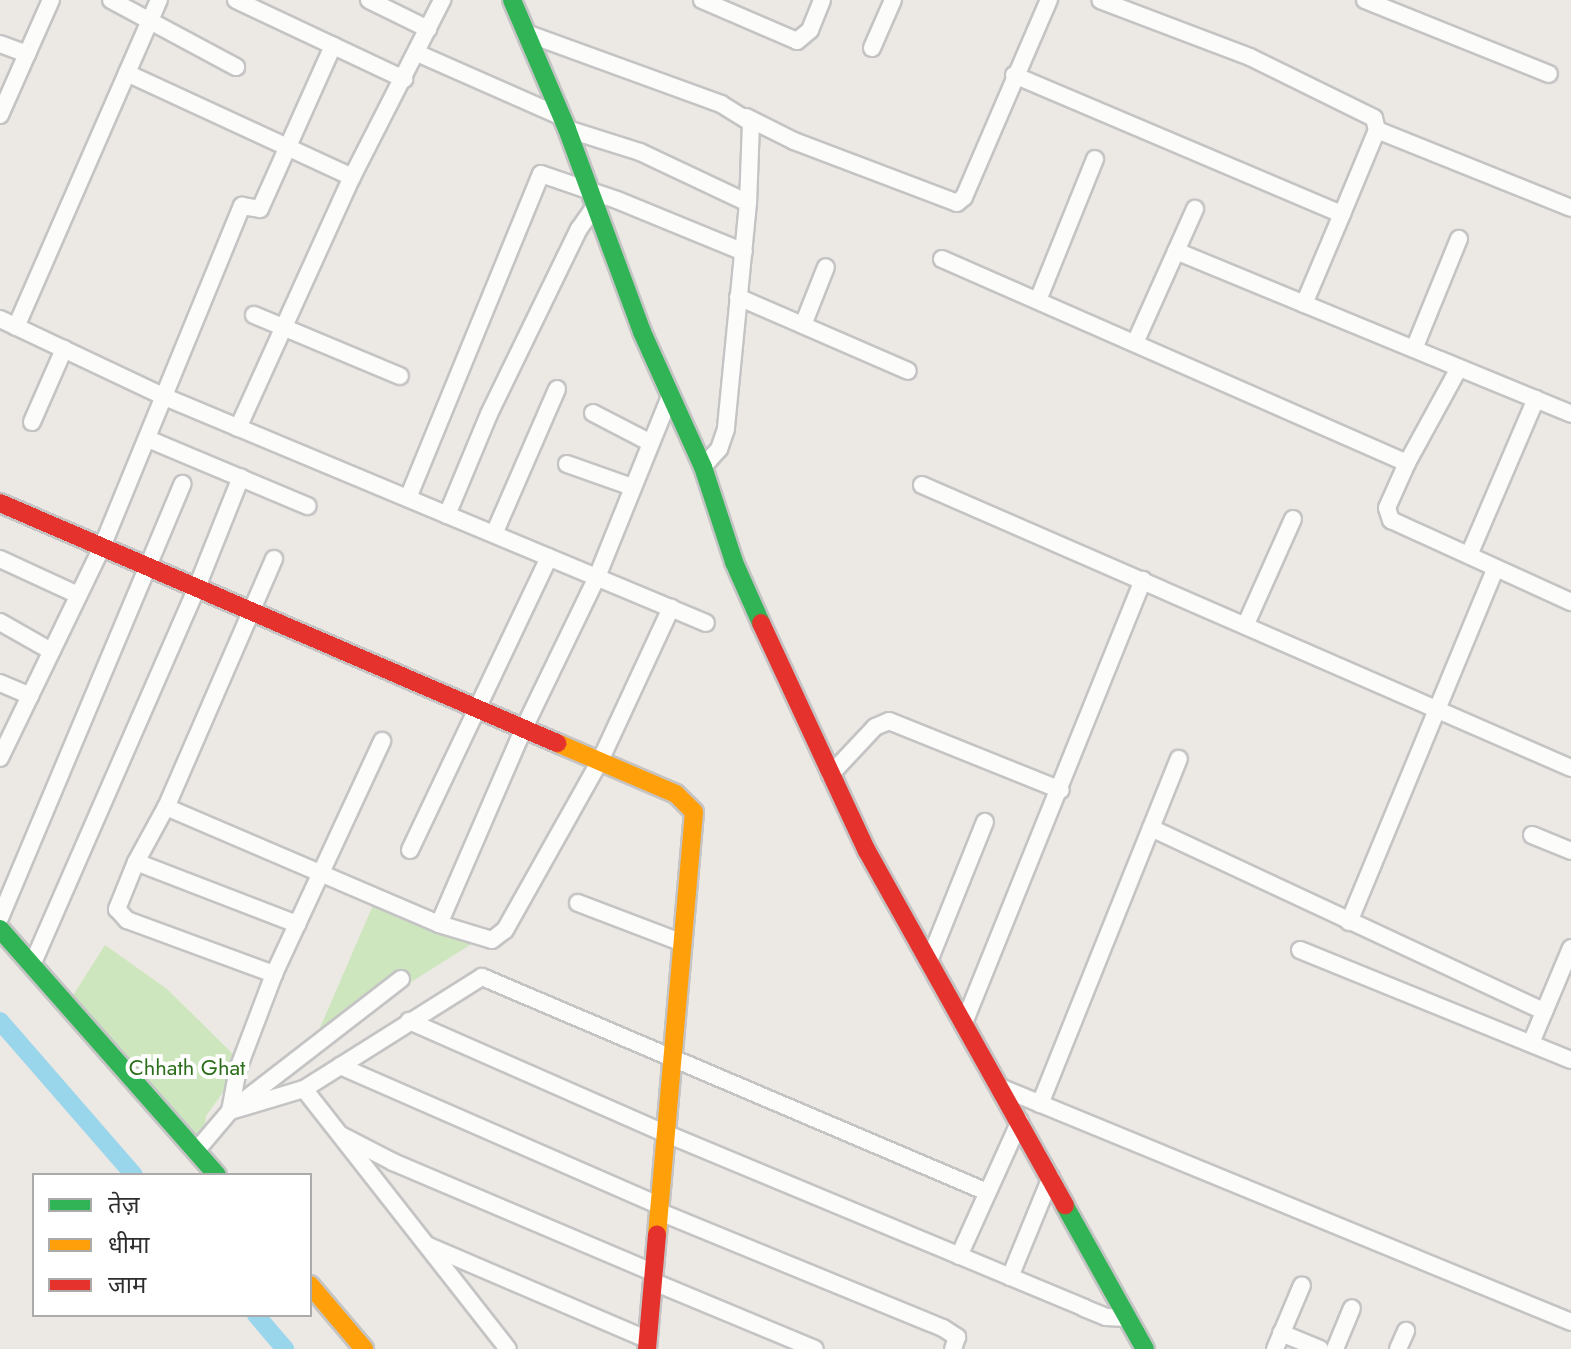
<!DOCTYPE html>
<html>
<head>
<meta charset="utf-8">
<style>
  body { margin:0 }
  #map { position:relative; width:1571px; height:1349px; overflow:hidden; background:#ece8e4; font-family:Jost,"Noto Sans Devanagari",sans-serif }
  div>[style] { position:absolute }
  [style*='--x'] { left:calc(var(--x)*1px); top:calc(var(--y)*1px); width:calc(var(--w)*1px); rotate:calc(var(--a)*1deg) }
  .green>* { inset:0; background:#cee6be }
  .canal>* { height:18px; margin:-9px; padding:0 9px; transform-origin:9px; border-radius:9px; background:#99d6ec }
  .roads { filter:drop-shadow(2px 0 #c5c4c5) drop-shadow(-2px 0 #c5c4c5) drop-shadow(0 2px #c5c4c5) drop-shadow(0 -2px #c5c4c5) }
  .street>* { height:16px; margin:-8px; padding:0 8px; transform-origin:8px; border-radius:8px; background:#fcfcfb }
  .fast>* { height:18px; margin:-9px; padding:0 9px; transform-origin:9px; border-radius:9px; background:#30b455 }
  .slow>* { height:18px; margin:-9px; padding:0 9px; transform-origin:9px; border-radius:9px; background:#ff9f0a }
  .jam>* { height:18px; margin:-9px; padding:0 9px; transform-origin:9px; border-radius:9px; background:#e5322d }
  span { translate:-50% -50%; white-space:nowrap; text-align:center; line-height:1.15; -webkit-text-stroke:8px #fff; paint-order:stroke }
  .park-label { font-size:22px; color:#2c6e1b }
  .legend { position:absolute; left:32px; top:1173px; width:280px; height:144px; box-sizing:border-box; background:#fff; border:2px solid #ababab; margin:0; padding:10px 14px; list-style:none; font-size:24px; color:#2e2e2e }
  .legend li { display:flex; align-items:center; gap:16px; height:40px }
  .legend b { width:40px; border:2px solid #ababab }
</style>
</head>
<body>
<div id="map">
  <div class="green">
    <div style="clip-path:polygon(377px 896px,473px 943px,313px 1044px)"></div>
    <div style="clip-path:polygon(105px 945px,167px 989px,243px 1064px,206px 1116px,203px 1149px,70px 1000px)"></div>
  </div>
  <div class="canal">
    <div style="--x:0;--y:1021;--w:204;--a:49"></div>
    <div style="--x:256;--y:1315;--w:45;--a:49.5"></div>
  </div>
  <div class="roads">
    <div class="street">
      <div style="--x:111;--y:0;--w:142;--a:28.2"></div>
      <div style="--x:236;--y:0;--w:186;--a:25.2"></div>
      <div style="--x:369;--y:0;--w:66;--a:26.2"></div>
      <div style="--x:702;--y:0;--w:103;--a:23.3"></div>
      <div style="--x:797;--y:41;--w:17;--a:-40"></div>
      <div style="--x:810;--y:30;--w:32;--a:-68"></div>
      <div style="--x:1365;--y:0;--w:198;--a:21.9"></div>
      <div style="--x:526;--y:33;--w:208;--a:20"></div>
      <div style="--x:721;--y:104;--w:36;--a:32"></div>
      <div style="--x:751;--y:123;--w:80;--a:92.1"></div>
      <div style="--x:748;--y:203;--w:227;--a:95.6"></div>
      <div style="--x:726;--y:429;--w:21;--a:109"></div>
      <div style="--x:719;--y:449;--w:24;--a:132"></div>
      <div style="--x:0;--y:44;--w:29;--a:20"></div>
      <div style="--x:872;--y:48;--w:52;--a:-66.4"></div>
      <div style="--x:417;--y:53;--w:158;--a:23.8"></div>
      <div style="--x:127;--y:73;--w:248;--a:24.8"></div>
      <div style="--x:1014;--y:75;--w:356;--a:23"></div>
      <div style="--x:1342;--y:214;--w:91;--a:-67.4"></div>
      <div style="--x:1377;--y:130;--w:12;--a:-104"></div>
      <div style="--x:1374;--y:118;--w:138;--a:-153.8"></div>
      <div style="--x:1250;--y:57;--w:160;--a:-159.2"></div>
      <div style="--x:0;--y:115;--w:126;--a:-66.1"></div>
      <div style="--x:746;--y:117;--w:54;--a:26.6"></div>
      <div style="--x:794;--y:141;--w:174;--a:20.8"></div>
      <div style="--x:957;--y:203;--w:9;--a:-41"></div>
      <div style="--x:964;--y:197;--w:215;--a:-66.7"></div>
      <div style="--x:567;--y:129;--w:77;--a:17.5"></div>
      <div style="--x:640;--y:152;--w:119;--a:25.3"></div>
      <div style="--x:1377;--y:130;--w:209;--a:21.9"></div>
      <div style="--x:1176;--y:251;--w:427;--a:22.4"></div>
      <div style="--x:942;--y:259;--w:508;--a:23.69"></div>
      <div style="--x:1407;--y:463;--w:49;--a:114"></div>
      <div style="--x:1387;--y:508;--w:13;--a:72"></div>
      <div style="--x:1391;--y:520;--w:198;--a:24.5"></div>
      <div style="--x:738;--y:297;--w:185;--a:23.5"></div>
      <div style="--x:1038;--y:300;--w:152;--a:-68"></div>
      <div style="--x:1304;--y:304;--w:98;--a:-67.1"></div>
      <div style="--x:254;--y:315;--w:158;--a:22.7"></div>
      <div style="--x:0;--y:319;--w:183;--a:25.3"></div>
      <div style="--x:165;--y:397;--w:586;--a:22.67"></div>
      <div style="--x:803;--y:325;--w:62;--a:-68.4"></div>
      <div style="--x:16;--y:327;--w:357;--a:-66.4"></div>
      <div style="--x:1135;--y:343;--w:147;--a:-65.9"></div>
      <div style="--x:1414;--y:349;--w:119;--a:-67.8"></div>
      <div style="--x:593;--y:413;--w:65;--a:27.3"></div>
      <div style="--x:32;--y:422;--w:80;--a:-66.3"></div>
      <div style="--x:238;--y:428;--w:276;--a:-65.6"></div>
      <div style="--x:352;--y:177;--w:199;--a:-63"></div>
      <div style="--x:148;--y:439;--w:173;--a:22.8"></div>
      <div style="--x:1407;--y:463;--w:108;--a:-61.3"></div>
      <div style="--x:567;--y:464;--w:69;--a:19.5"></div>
      <div style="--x:922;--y:485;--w:708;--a:23.56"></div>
      <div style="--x:408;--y:498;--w:350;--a:-67.7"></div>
      <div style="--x:541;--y:174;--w:80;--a:18.9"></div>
      <div style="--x:617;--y:200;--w:137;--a:22.3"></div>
      <div style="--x:447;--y:515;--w:109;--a:-67.4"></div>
      <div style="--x:489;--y:414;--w:206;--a:-64.1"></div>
      <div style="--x:579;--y:229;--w:29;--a:-55"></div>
      <div style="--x:494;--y:534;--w:158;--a:-66.5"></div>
      <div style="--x:1469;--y:555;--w:170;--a:-66.8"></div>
      <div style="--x:0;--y:559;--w:86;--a:24.8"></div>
      <div style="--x:274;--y:559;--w:270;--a:113.5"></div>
      <div style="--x:166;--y:807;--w:63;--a:118.6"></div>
      <div style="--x:136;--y:862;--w:51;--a:112"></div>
      <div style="--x:117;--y:909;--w:15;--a:48"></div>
      <div style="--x:127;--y:920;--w:157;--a:20.2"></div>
      <div style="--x:0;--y:622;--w:59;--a:29.6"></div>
      <div style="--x:1246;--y:624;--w:115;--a:-65.9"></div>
      <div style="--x:0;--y:683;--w:33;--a:23"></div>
      <div style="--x:0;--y:758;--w:234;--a:-64.2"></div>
      <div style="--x:102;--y:547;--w:369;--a:-67.7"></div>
      <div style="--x:242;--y:206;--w:18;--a:9"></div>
      <div style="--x:260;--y:209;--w:179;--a:-65.9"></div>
      <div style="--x:830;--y:775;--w:66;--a:-46.8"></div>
      <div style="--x:875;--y:727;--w:15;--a:-23"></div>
      <div style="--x:889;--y:721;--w:185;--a:21.9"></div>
      <div style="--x:166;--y:807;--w:297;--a:23.2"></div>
      <div style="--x:439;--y:924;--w:55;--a:16.8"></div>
      <div style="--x:492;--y:940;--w:16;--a:-38"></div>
      <div style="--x:505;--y:930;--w:194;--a:-60.7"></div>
      <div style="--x:600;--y:761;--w:169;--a:-65.1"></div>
      <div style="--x:1151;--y:828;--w:434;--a:25"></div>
      <div style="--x:1532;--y:835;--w:42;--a:22.3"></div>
      <div style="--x:410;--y:850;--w:324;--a:-64.6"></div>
      <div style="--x:136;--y:862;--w:173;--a:21.1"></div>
      <div style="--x:578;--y:903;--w:112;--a:20.9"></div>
      <div style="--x:0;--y:918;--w:471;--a:-67.2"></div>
      <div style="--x:1349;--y:922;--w:382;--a:-67.5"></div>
      <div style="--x:439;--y:924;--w:214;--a:-66.6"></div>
      <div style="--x:524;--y:728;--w:168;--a:-64.2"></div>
      <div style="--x:597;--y:577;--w:195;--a:-68"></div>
      <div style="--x:1300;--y:950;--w:292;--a:22.1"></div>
      <div style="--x:929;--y:961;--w:150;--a:-68.1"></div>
      <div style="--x:32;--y:965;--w:412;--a:-66.4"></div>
      <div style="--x:197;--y:587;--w:118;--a:-68.2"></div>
      <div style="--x:409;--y:1021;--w:282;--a:23.7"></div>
      <div style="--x:667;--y:1134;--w:452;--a:22.6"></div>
      <div style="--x:1084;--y:1308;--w:24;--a:22"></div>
      <div style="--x:1106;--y:1317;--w:21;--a:3"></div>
      <div style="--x:964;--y:1023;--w:478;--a:-68"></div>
      <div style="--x:1531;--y:1043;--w:103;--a:-67.2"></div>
      <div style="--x:340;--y:1066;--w:350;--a:23.6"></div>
      <div style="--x:1002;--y:1088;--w:615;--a:22.35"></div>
      <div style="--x:304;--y:1089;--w:330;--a:51.9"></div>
      <div style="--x:1040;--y:1104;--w:372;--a:-68.1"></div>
      <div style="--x:238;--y:1105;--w:206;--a:-37.7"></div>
      <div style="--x:230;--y:1111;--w:43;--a:-79.2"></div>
      <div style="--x:238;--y:1069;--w:102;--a:-69.2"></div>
      <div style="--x:274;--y:974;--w:257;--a:-65.1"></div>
      <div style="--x:341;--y:1135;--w:59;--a:27.4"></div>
      <div style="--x:393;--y:1162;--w:284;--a:23"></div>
      <div style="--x:196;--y:1151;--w:52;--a:-49.6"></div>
      <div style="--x:230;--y:1111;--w:77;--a:-16.6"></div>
      <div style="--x:304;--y:1089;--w:210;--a:-32.2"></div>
      <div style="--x:482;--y:977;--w:549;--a:23.06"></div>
      <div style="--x:660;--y:1212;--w:306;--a:22.3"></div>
      <div style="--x:943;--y:1328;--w:17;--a:33"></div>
      <div style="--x:957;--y:1337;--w:13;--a:108"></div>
      <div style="--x:429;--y:1246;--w:238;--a:23.2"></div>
      <div style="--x:959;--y:1256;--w:148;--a:-65.7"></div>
      <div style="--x:1010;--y:1277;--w:108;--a:-67.7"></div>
      <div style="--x:654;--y:1282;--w:174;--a:22.6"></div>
      <div style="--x:1281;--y:1333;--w:42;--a:22.3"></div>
      <div style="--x:1275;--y:1349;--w:69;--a:-67.1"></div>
      <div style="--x:1335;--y:1349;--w:44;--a:-67.5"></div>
      <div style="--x:1398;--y:1349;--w:20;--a:-66"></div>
    </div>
    <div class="fast">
      <div style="--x:512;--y:0;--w:140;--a:66.9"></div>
      <div style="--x:567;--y:129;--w:216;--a:69.7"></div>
      <div style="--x:642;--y:332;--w:148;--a:65.7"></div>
      <div style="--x:703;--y:467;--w:100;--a:71.9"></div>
      <div style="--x:734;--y:562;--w:67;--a:66.1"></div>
      <div style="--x:0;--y:929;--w:328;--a:48.6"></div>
      <div style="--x:1065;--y:1206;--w:164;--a:60.8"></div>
    </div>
    <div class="slow">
      <div style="--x:557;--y:743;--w:129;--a:23.2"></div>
      <div style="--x:676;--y:794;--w:25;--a:45"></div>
      <div style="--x:694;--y:812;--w:424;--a:95"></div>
      <div style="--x:310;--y:1285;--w:84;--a:49.8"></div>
    </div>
    <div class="jam">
      <div style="--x:0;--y:503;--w:607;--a:23.31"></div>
      <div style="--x:761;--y:623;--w:251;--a:65.1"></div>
      <div style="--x:867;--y:851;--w:406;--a:60.8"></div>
      <div style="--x:647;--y:1349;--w:115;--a:-85"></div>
    </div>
  </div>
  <div class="park-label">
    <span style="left:187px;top:1068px">Chhath Ghat</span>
  </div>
  <ul class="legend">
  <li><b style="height:10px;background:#30b455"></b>तेज़</li>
  <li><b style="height:10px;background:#ff9f0a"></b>धीमा</li>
  <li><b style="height:10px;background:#e5322d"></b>जाम</li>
  </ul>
</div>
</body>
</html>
